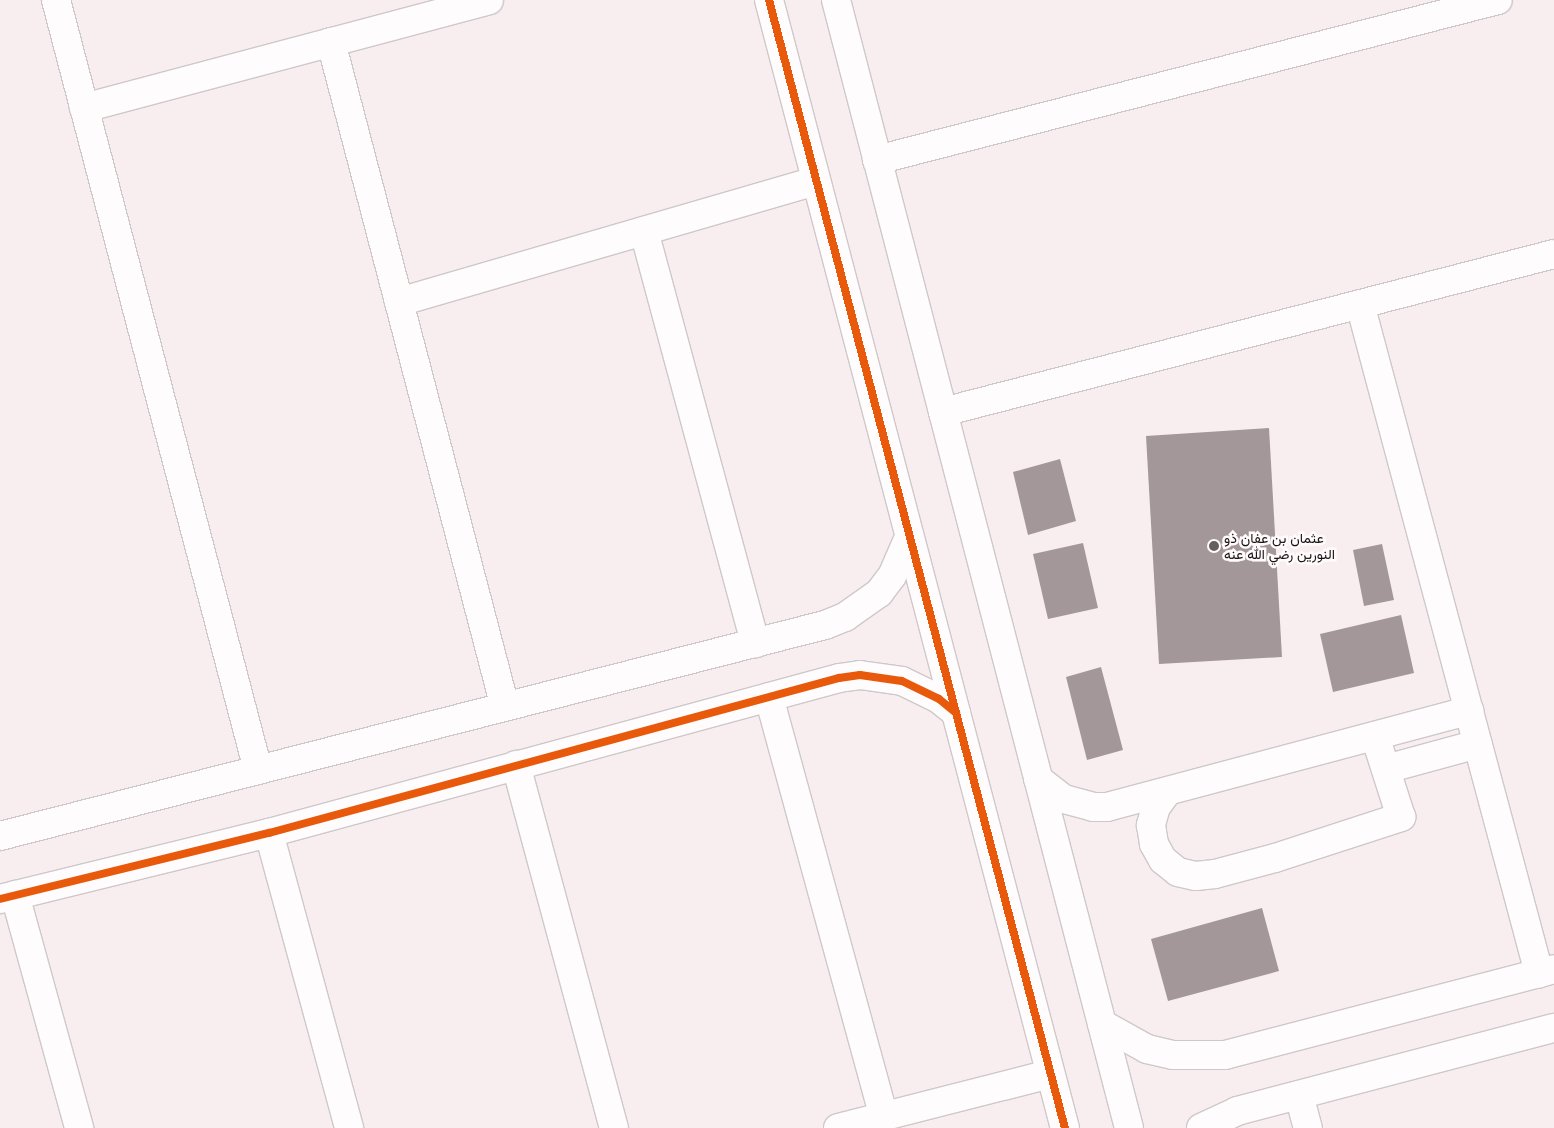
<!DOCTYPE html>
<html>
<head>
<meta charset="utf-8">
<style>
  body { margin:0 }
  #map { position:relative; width:1554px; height:1128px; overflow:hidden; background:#f8eef0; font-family:Arial,Vazirmatn,sans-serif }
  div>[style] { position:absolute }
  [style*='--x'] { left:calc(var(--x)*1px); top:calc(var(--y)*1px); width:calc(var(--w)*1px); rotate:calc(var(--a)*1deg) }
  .building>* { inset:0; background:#a4979a }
  .roads { filter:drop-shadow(1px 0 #cfc8ca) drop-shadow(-1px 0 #cfc8ca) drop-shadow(0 1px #cfc8ca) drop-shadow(0 -1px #cfc8ca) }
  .minor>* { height:28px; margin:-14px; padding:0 14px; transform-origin:14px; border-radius:14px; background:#fefcfd }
  .cycleway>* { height:8px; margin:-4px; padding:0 4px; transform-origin:4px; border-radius:4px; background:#e8590c }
  .dots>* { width:14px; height:14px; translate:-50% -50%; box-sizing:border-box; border:2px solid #fffbfc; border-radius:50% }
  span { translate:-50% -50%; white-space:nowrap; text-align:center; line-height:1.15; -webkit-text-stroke:5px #fffbfc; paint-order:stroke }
  .poi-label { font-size:14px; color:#181213 }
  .left { translate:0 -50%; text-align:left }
</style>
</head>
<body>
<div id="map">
  <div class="building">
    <div style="clip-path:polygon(1269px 428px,1282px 657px,1159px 664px,1146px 436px)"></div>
    <div style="clip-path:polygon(1060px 459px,1076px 521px,1028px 535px,1013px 472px)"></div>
    <div style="clip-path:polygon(1083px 543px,1098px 608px,1048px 619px,1033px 554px)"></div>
    <div style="clip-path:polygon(1382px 544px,1394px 600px,1364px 606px,1353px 550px)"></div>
    <div style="clip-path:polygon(1401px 615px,1414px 673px,1333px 692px,1320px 634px)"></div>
    <div style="clip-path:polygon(1101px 667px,1123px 750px,1087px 760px,1066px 677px)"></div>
    <div style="clip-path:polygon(1262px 908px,1279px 971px,1168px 1001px,1151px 939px)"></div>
  </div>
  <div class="roads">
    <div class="minor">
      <div style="--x:56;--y:0;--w:796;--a:75.3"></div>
      <div style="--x:769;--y:0;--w:1166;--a:75.3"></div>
      <div style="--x:836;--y:0;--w:1165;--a:75.44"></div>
      <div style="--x:331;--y:42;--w:687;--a:75.34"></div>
      <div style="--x:84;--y:108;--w:419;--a:-14.9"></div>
      <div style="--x:877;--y:160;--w:641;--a:-14.45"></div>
      <div style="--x:644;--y:231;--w:427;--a:74.9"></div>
      <div style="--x:399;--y:302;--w:434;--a:-16.2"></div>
      <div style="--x:1360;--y:304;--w:693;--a:75.02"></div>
      <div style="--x:943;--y:412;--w:631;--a:-14.5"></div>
      <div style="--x:769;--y:697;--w:434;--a:74.7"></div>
      <div style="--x:516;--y:765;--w:376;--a:74.9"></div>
      <div style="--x:1386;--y:769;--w:95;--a:-15.2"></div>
      <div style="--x:1038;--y:779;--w:33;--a:38"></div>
      <div style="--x:1064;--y:799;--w:30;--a:15"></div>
      <div style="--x:1093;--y:807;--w:14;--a:0"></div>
      <div style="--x:1107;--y:807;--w:375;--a:-14.9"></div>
      <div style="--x:1167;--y:792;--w:19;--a:126"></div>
      <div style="--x:1156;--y:807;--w:19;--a:106"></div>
      <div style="--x:1151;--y:825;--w:19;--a:81"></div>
      <div style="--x:1154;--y:844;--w:18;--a:61"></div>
      <div style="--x:1163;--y:860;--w:19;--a:39"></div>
      <div style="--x:1178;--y:872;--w:18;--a:13"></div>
      <div style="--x:1196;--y:876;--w:19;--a:-6"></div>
      <div style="--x:1215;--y:874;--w:62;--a:-14.9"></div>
      <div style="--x:1275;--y:858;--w:133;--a:-18"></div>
      <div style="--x:1401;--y:817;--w:85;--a:-107.8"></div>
      <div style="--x:269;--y:833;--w:306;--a:74.8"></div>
      <div style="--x:0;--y:836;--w:852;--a:-14.35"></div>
      <div style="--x:825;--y:625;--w:22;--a:-22"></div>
      <div style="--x:845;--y:617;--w:42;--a:-35.2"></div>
      <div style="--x:879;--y:593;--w:21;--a:-53"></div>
      <div style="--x:892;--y:576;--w:43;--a:-66.4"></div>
      <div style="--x:15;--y:895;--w:242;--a:74.6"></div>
      <div style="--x:0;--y:899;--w:277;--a:-13.8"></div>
      <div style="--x:269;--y:833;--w:591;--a:-15.21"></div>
      <div style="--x:839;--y:678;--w:21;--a:-8"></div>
      <div style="--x:860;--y:675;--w:42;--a:8.1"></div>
      <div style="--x:902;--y:681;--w:41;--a:25.9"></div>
      <div style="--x:939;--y:699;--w:22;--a:39"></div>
      <div style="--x:1102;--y:1024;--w:51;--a:29.1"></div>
      <div style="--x:1147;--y:1049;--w:27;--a:13"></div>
      <div style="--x:1173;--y:1055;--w:52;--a:0"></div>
      <div style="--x:1225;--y:1055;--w:340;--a:-14.6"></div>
      <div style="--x:1299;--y:1095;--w:34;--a:75"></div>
      <div style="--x:838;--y:1128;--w:219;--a:-14.3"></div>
      <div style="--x:1201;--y:1128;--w:40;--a:-25"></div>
      <div style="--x:1237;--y:1111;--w:328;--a:-14.7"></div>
    </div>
  </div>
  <div class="cycleway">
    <div style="--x:769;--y:0;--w:1166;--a:75.3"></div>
    <div style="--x:0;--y:899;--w:277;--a:-13.8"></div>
    <div style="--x:269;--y:833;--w:591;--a:-15.21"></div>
    <div style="--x:839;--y:678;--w:21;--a:-8"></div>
    <div style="--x:860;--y:675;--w:42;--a:8.1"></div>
    <div style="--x:902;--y:681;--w:41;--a:25.9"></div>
    <div style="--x:939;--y:699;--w:22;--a:39"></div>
  </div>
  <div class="dots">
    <div style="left:1214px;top:546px;background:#665f60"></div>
  </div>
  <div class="poi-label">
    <span class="left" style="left:1224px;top:546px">عثمان بن عفان ذو<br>النورين رضي الله عنه</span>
  </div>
</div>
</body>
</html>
